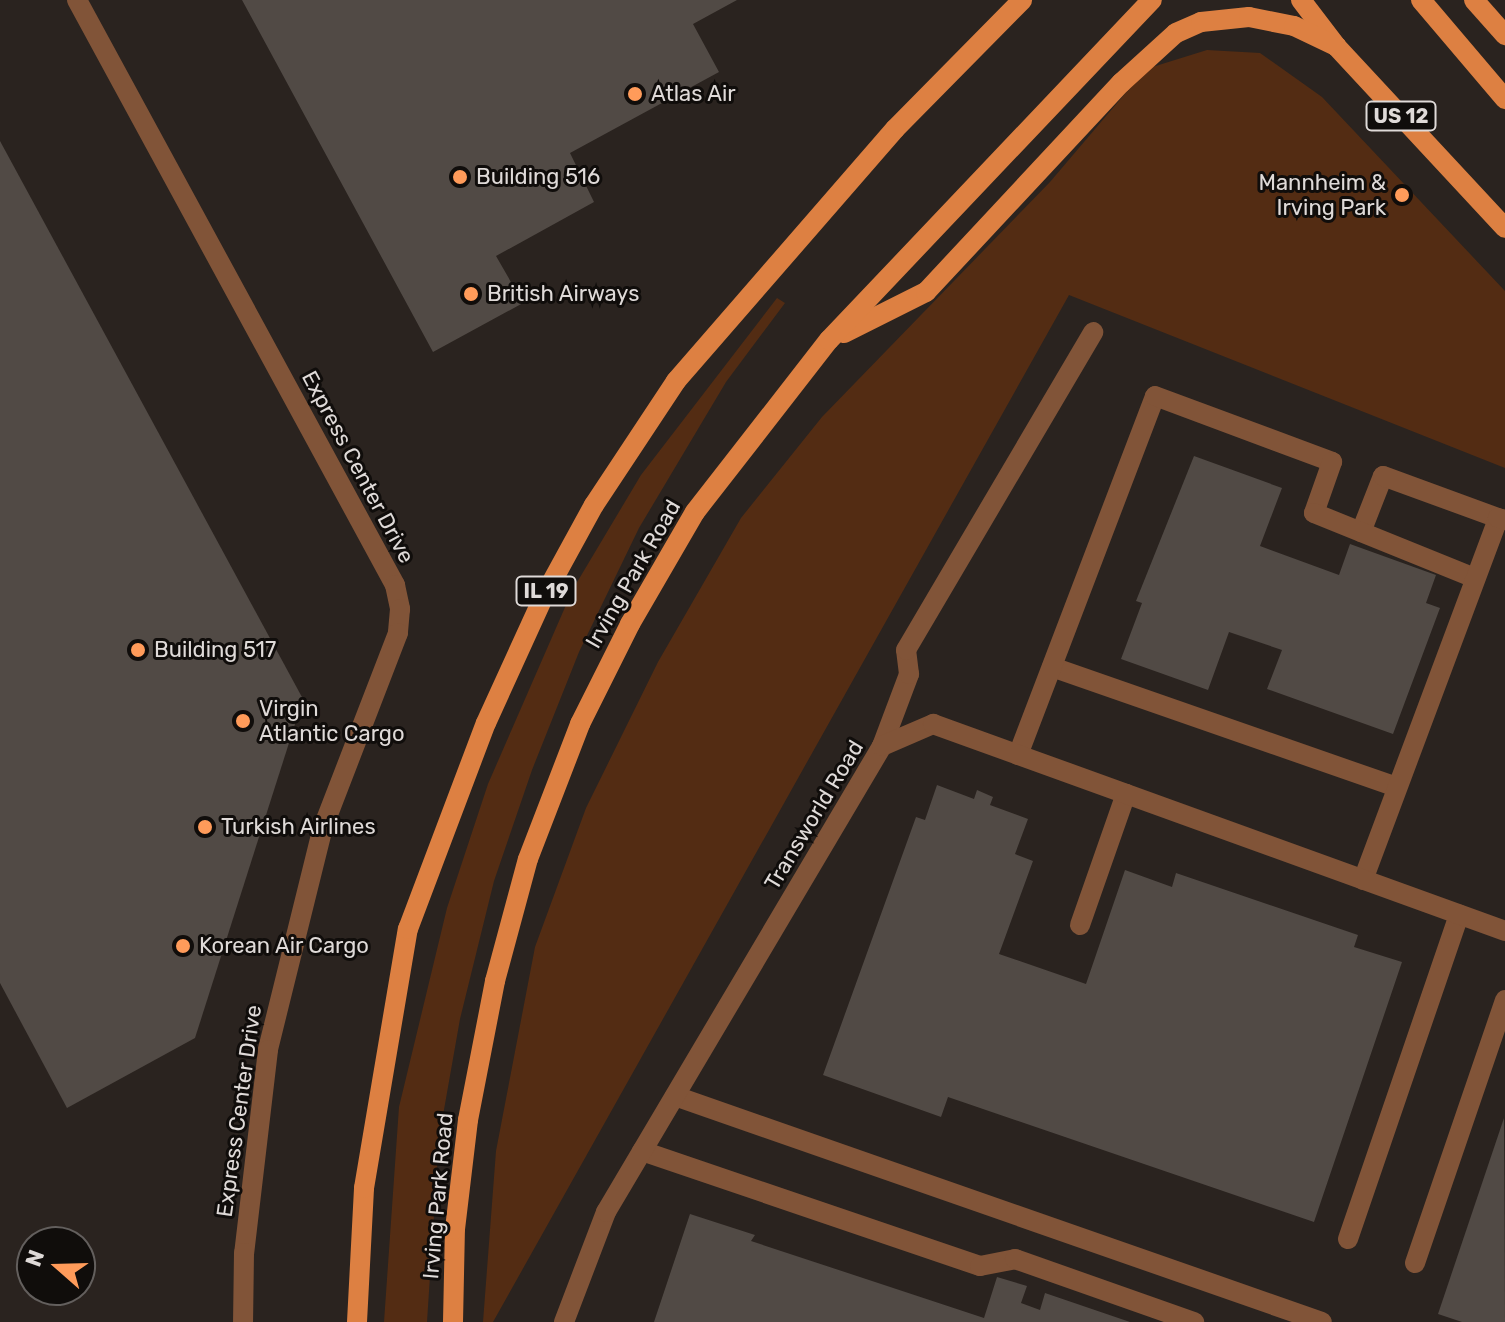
<!DOCTYPE html>
<html>
<head>
<meta charset="utf-8">
<style>
  body { margin:0 }
  #map { position:relative; width:1505px; height:1322px; overflow:hidden; background:#2a231f; font-family:Rubik,sans-serif }
  div>[style] { position:absolute }
  [style*='--x'] { left:calc(var(--x)*1px); top:calc(var(--y)*1px); width:calc(var(--w)*1px); rotate:calc(var(--a)*1deg) }
  .green>* { inset:0; background:#532c13 }
  .building>* { inset:0; background:#514a45 }
  .minor>* { height:20px; margin:-10px; padding:0 10px; transform-origin:10px; border-radius:10px; background:#815438 }
  .major>* { height:20px; margin:-10px; padding:0 10px; transform-origin:10px; border-radius:10px; background:#dd8042 }
  .dots>* { width:22px; height:22px; translate:-50% -50%; box-sizing:border-box; border:4px solid #100d0b; border-radius:50% }
  span { translate:-50% -50%; white-space:nowrap; text-align:center; line-height:1.15; -webkit-text-stroke:6px #100d0b; paint-order:stroke }
  .shield-label span { padding:2px 6px; background:#100d0b; border:2px solid; border-radius:6px; -webkit-text-stroke-width:0 }
  .shield-label { font-size:20px; color:#dfdad8; font-weight:700 }
  .poi-label { font-size:22px; color:#dfdad8 }
  .left { translate:0 -50%; text-align:left }
  .right { translate:-100% -50%; text-align:right }
  .street-label { font-size:22px; color:#dfdad8 }
  .north { position:absolute; left:16px; top:1226px; width:80px; height:80px; box-sizing:border-box; background:#100d0b; border:2px solid #635f5d; border-radius:50%; rotate:290deg; font-size:22px; font-weight:700; line-height:32px; text-align:center; color:#dfdad8 }
  .north::after { content:''; display:block; margin:auto; width:28px; height:36px; background:#ff9b5a; clip-path:polygon(50% 0,100% 100%,50% 72%,0 100%) }
</style>
</head>
<body>
<div id="map">
  <div class="green">
    <div style="clip-path:polygon(1207px 50px,1260px 53px,1322px 97px,1505px 291px,1505px 468px,1069px 295px,493px 1322px,483px 1322px,496px 1151px,535px 947px,586px 808px,658px 662px,741px 518px,822px 417px,1050px 182px,1146px 69px)"></div>
    <div style="clip-path:polygon(777px 298px,785px 303px,726px 382px,639px 528px,579px 652px,532px 770px,494px 881px,460px 1019px,439px 1138px,427px 1322px,384px 1322px,399px 1107px,447px 908px,488px 784px,573px 589px,641px 475px)"></div>
  </div>
  <div class="building">
    <div style="clip-path:polygon(242px 0,737px 0,693px 24px,719px 72px,570px 153px,594px 202px,496px 256px,523px 303px,433px 352px)"></div>
    <div style="clip-path:polygon(0 141px,303px 699px,195px 1038px,67px 1108px,0 983px)"></div>
    <div style="clip-path:polygon(1194px 456px,1282px 488px,1260px 546px,1339px 575px,1350px 544px,1436px 575px,1426px 603px,1440px 608px,1393px 734px,1267px 689px,1282px 650px,1229px 632px,1208px 690px,1121px 659px,1142px 603px,1136px 601px)"></div>
    <div style="clip-path:polygon(937px 785px,974px 799px,977px 790px,993px 797px,990px 805px,1028px 819px,1015px 854px,1033px 861px,999px 954px,1086px 984px,1125px 870px,1172px 887px,1176px 873px,1358px 935px,1354px 947px,1402px 962px,1314px 1222px,948px 1097px,941px 1117px,823px 1075px,916px 817px,925px 820px)"></div>
    <div style="clip-path:polygon(1504px 1118px,1505px 1322px,1462px 1322px,1438px 1314px)"></div>
    <div style="clip-path:polygon(690px 1214px,755px 1235px,751px 1241px,984px 1318px,997px 1277px,1027px 1286px,1021px 1303px,1040px 1310px,1045px 1293px,1130px 1322px,654px 1322px)"></div>
  </div>
  <div class="minor">
    <div style="--x:77;--y:0;--w:666;--a:61.47"></div>
    <div style="--x:395;--y:585;--w:25;--a:78"></div>
    <div style="--x:400;--y:609;--w:24;--a:95"></div>
    <div style="--x:398;--y:633;--w:208;--a:111.1"></div>
    <div style="--x:323;--y:827;--w:230;--a:103.9"></div>
    <div style="--x:268;--y:1050;--w:204;--a:96.7"></div>
    <div style="--x:244;--y:1253;--w:69;--a:90.8"></div>
    <div style="--x:1361;--y:532;--w:60;--a:-68.6"></div>
    <div style="--x:1383;--y:476;--w:122;--a:20.1"></div>
    <div style="--x:1052;--y:667;--w:365;--a:19.2"></div>
    <div style="--x:882;--y:746;--w:77;--a:-69.4"></div>
    <div style="--x:909;--y:674;--w:24;--a:-97"></div>
    <div style="--x:906;--y:650;--w:369;--a:-59.5"></div>
    <div style="--x:1018;--y:755;--w:384;--a:-69.1"></div>
    <div style="--x:1155;--y:396;--w:189;--a:20.4"></div>
    <div style="--x:1332;--y:462;--w:54;--a:109.4"></div>
    <div style="--x:1314;--y:513;--w:174;--a:22"></div>
    <div style="--x:1363;--y:880;--w:386;--a:-69.5"></div>
    <div style="--x:1498;--y:518;--w:7;--a:16"></div>
    <div style="--x:1080;--y:925;--w:139;--a:-70.7"></div>
    <div style="--x:675;--y:1096;--w:685;--a:19.25"></div>
    <div style="--x:642;--y:1151;--w:357;--a:18.8"></div>
    <div style="--x:980;--y:1266;--w:36;--a:-11"></div>
    <div style="--x:1015;--y:1259;--w:190;--a:19.4"></div>
    <div style="--x:1348;--y:1239;--w:343;--a:-71.1"></div>
    <div style="--x:1415;--y:1263;--w:278;--a:-71.1"></div>
    <div style="--x:564;--y:1322;--w:118;--a:-69.1"></div>
    <div style="--x:606;--y:1212;--w:542;--a:-59.36"></div>
    <div style="--x:882;--y:746;--w:56;--a:-23.3"></div>
    <div style="--x:933;--y:724;--w:608;--a:19.89"></div>
  </div>
  <div class="major">
    <div style="--x:1301;--y:0;--w:58;--a:52.7"></div>
    <div style="--x:1336;--y:46;--w:248;--a:47.1"></div>
    <div style="--x:1421;--y:0;--w:130;--a:49.7"></div>
    <div style="--x:1474;--y:0;--w:47;--a:48.5"></div>
    <div style="--x:844;--y:333;--w:92;--a:-26.6"></div>
    <div style="--x:926;--y:292;--w:286;--a:-47"></div>
    <div style="--x:1121;--y:83;--w:74;--a:-42.3"></div>
    <div style="--x:1176;--y:33;--w:27;--a:-24"></div>
    <div style="--x:1201;--y:22;--w:48;--a:-5.9"></div>
    <div style="--x:1249;--y:17;--w:46;--a:11.3"></div>
    <div style="--x:1294;--y:26;--w:47;--a:25.5"></div>
    <div style="--x:357;--y:1322;--w:134;--a:-87"></div>
    <div style="--x:364;--y:1188;--w:263;--a:-80.4"></div>
    <div style="--x:408;--y:929;--w:220;--a:-69.3"></div>
    <div style="--x:486;--y:723;--w:137;--a:-65.5"></div>
    <div style="--x:543;--y:598;--w:106;--a:-61.3"></div>
    <div style="--x:594;--y:505;--w:149;--a:-56.5"></div>
    <div style="--x:676;--y:381;--w:334;--a:-49"></div>
    <div style="--x:895;--y:129;--w:181;--a:-45.4"></div>
    <div style="--x:453;--y:1322;--w:93;--a:-88.8"></div>
    <div style="--x:455;--y:1229;--w:110;--a:-83.2"></div>
    <div style="--x:468;--y:1120;--w:142;--a:-79"></div>
    <div style="--x:495;--y:981;--w:126;--a:-74.9"></div>
    <div style="--x:528;--y:859;--w:145;--a:-68.9"></div>
    <div style="--x:580;--y:724;--w:112;--a:-63.4"></div>
    <div style="--x:630;--y:624;--w:129;--a:-59.9"></div>
    <div style="--x:695;--y:512;--w:218;--a:-52.1"></div>
    <div style="--x:829;--y:340;--w:469;--a:-46.5"></div>
  </div>
  <div class="dots">
    <div style="left:635px;top:94px;background:#ff9b5a"></div>
    <div style="left:460px;top:177px;background:#ff9b5a"></div>
    <div style="left:1402px;top:195px;background:#ff9b5a"></div>
    <div style="left:471px;top:294px;background:#ff9b5a"></div>
    <div style="left:138px;top:650px;background:#ff9b5a"></div>
    <div style="left:243px;top:721px;background:#ff9b5a"></div>
    <div style="left:205px;top:827px;background:#ff9b5a"></div>
    <div style="left:183px;top:946px;background:#ff9b5a"></div>
  </div>
  <div class="shield-label">
    <span style="left:1401px;top:116px">US 12</span>
    <span style="left:546px;top:591px">IL 19</span>
  </div>
  <div class="poi-label">
    <span class="left" style="left:651px;top:94px">Atlas Air</span>
    <span class="left" style="left:476px;top:177px">Building 516</span>
    <span class="right" style="left:1386px;top:195px">Mannheim &amp;<br>Irving Park</span>
    <span class="left" style="left:487px;top:294px">British Airways</span>
    <span class="left" style="left:154px;top:650px">Building 517</span>
    <span class="left" style="left:259px;top:721px">Virgin<br>Atlantic Cargo</span>
    <span class="left" style="left:221px;top:827px">Turkish Airlines</span>
    <span class="left" style="left:199px;top:946px">Korean Air Cargo</span>
  </div>
  <div class="street-label">
    <span style="left:358px;top:467px;rotate:62deg">Express Center Drive</span>
    <span style="left:633px;top:574px;rotate:-60deg">Irving Park Road</span>
    <span style="left:814px;top:815px;rotate:-59deg">Transworld Road</span>
    <span style="left:239px;top:1111px;rotate:-82deg">Express Center Drive</span>
    <span style="left:438px;top:1196px;rotate:-85deg">Irving Park Road</span>
  </div>
  <div class="north">N</div>
</div>
</body>
</html>
